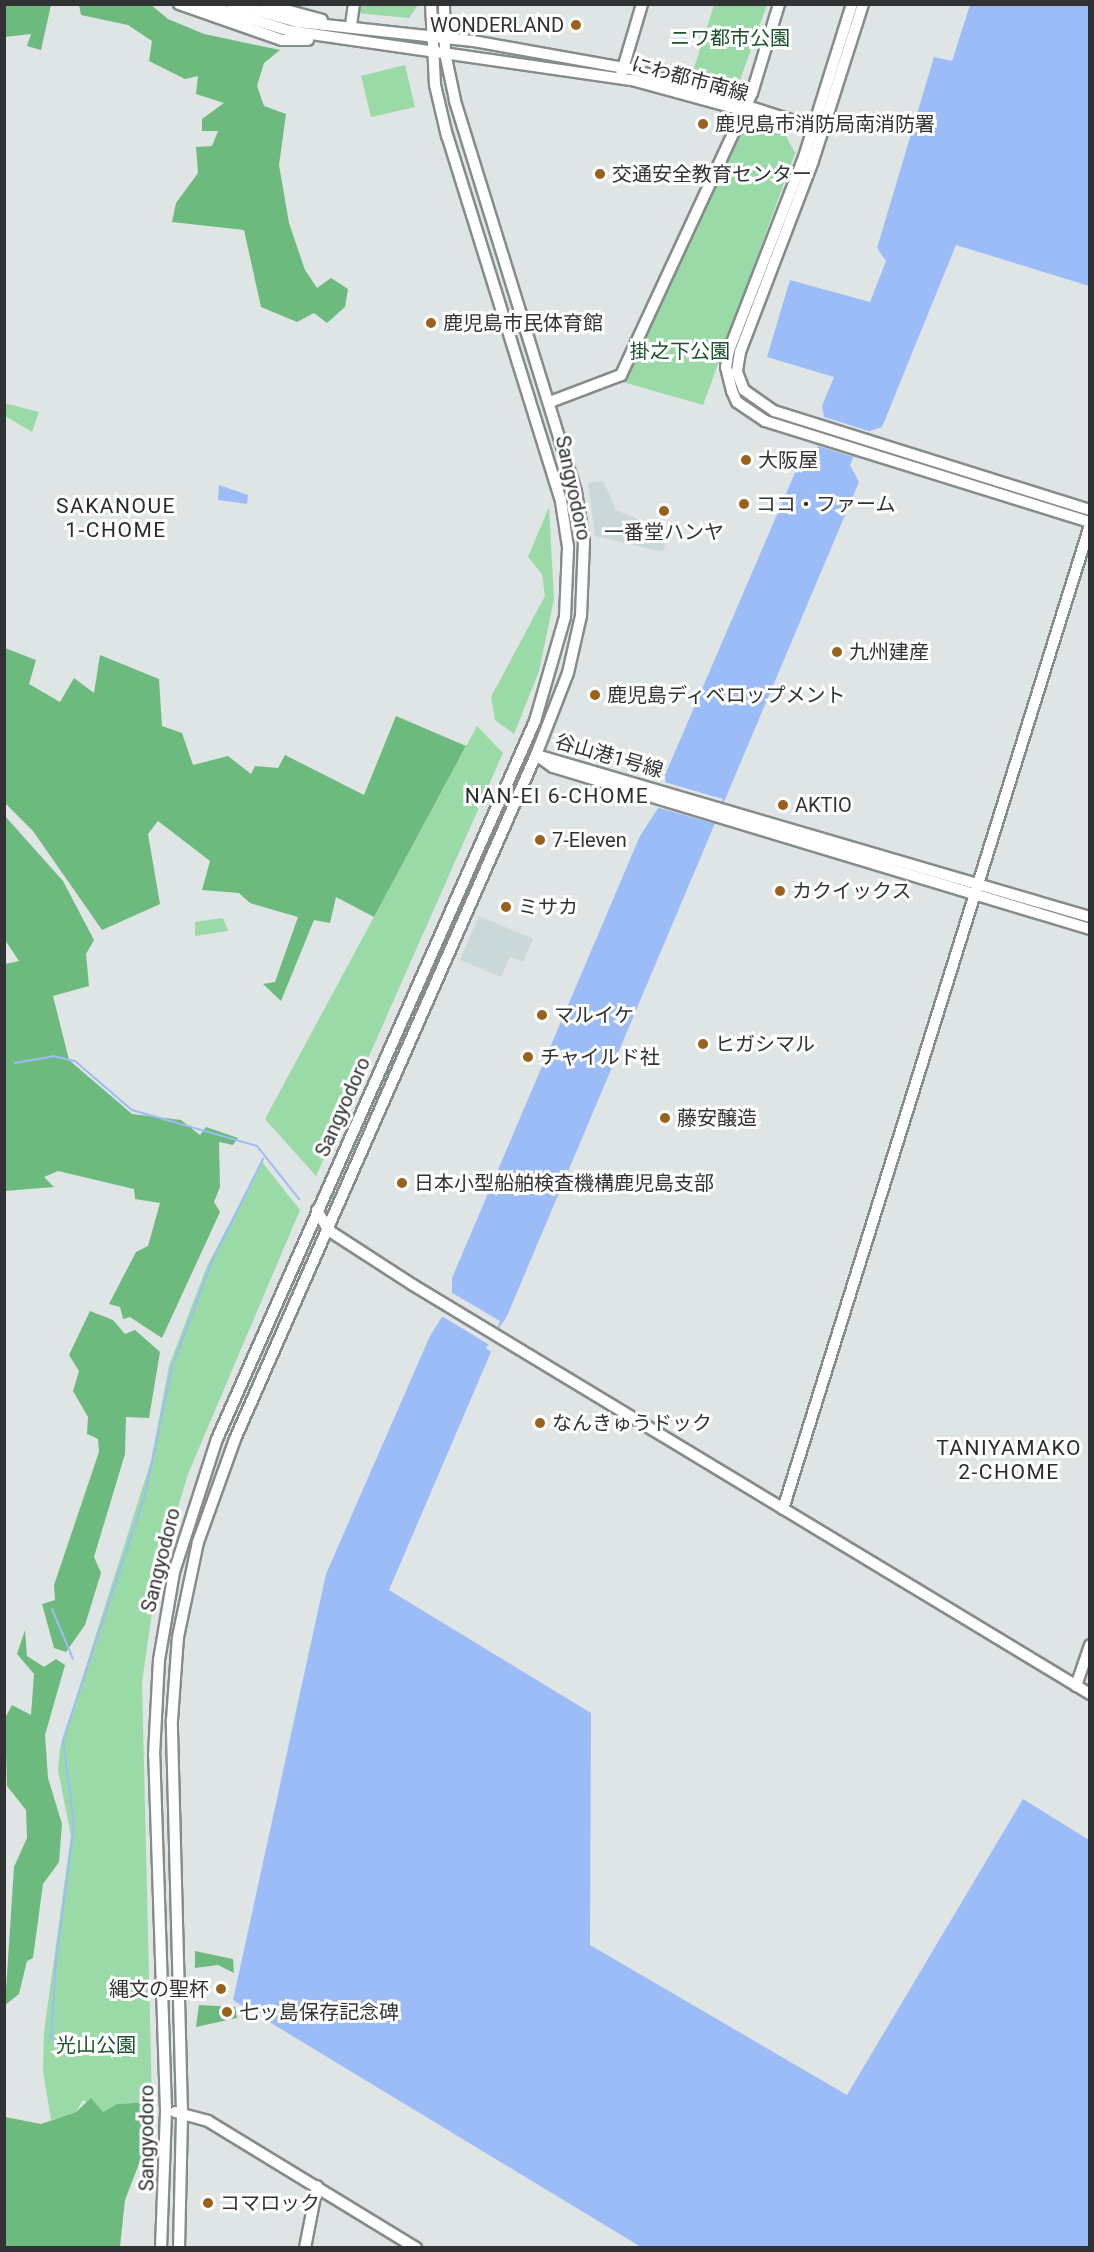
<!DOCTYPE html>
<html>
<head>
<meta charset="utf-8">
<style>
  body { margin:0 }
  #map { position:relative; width:1094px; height:2252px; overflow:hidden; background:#dfe4e5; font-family:Roboto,"Noto Sans JP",sans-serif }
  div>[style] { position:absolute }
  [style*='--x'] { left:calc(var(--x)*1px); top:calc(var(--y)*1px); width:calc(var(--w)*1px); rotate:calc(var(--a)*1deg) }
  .built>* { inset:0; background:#cad8da }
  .green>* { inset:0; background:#9adaa7 }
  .forest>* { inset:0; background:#6cba7e }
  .water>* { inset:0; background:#9cbcf8 }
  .pier>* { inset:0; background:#dfe4e5 }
  .stream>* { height:2px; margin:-1px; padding:0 1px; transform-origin:1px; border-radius:1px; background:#9cbcf8 }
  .roads { filter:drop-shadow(2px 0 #868b8c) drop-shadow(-2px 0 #868b8c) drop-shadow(0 2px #868b8c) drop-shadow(0 -2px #868b8c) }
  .secondary>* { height:10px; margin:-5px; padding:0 5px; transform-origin:5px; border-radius:5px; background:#fff }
  .dots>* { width:16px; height:16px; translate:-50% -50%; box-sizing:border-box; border:3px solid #fff; border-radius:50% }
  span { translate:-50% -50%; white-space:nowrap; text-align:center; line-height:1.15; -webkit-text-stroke:6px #fff; paint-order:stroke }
  .poi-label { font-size:20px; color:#303233 }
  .right { translate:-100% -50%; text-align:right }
  .left { translate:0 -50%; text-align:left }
  .park-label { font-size:20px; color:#1a522b }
  .street-label { font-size:20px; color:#303233 }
  .neighbourhood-label { font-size:21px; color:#292d2e; letter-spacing:1.5px }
  .frame { position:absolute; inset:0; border:6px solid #303233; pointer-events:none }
</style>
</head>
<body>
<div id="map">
  <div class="built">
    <div style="clip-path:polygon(603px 481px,616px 510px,668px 533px,663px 552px,595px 536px,588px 483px)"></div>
    <div style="clip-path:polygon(479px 916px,533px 939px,523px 962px,510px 957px,501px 977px,460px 960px)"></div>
  </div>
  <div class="green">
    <div style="clip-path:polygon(357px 5px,418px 5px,409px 18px,356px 13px)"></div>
    <div style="clip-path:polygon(714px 5px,767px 5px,737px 88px,693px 71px)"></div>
    <div style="clip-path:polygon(405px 65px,415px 107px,371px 117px,361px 76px)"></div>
    <div style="clip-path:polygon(752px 126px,786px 136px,795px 153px,703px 405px,623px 382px,742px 128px)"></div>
    <div style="clip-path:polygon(4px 403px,39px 412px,32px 432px,5px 416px)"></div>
    <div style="clip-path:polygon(549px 507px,554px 599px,539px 671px,514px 734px,495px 720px,491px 697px,545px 596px,542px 574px,528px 557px)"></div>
    <div style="clip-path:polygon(477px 726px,503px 753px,316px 1176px,265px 1119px)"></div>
    <div style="clip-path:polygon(223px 918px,228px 931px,195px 936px,195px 922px)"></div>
    <div style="clip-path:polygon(262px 1162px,300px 1210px,188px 1474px,157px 1578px,142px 1682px,152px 2102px,117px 2104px,103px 2112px,83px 2100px,76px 2112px,51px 2120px,43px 2071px,44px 2032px,71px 1836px,58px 1770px,60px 1748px,151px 1461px,169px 1366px,207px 1266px)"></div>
  </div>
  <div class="forest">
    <div style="clip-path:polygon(4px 5px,51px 5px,41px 50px,27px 46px,31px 34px,5px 37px)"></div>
    <div style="clip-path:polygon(79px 5px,151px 5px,168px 19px,204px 34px,280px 50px,264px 63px,257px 86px,264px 106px,286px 114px,279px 165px,289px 223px,305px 270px,317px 288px,331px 278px,348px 289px,345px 307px,327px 323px,314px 313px,297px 322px,261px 307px,244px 230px,172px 222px,176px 203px,198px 173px,196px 147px,212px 146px,218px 131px,202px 131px,202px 119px,224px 103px,196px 94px,198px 76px,185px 79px,149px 61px,152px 41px,128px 25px,81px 15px)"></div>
    <div style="clip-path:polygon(5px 648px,36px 660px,29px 684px,60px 702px,74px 678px,94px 693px,100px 655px,159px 679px,162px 726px,182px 733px,193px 765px,228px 756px,251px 774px,255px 766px,278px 768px,285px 755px,364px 795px,396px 716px,466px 746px,374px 917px,336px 897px,330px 923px,314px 920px,281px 1001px,263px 984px,275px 982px,298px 917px,250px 903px,239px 893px,202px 890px,210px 861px,158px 821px,148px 834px,160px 904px,102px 930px,33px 831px,5px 803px)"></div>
    <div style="clip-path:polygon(5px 816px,63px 881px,94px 940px,86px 954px,89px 986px,53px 996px,69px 1060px,132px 1114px,181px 1120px,200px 1135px,206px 1127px,238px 1138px,233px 1145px,219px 1142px,220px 1187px,214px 1202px,220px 1212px,162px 1338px,130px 1317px,123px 1319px,120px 1307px,109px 1304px,136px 1252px,148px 1246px,160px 1203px,135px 1199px,134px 1189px,58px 1171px,44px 1177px,54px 1187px,5px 1191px,5px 964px,19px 961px,5px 940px)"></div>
    <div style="clip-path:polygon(90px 1311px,113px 1320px,125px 1334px,135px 1330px,160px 1352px,149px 1418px,126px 1417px,125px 1454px,94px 1557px,101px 1573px,85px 1625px,66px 1652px,54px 1648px,42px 1604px,55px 1600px,54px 1585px,99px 1452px,98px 1439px,87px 1434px,88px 1417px,73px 1391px,79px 1371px,69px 1355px)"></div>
    <div style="clip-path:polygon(25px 1630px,27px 1656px,44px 1667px,56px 1659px,65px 1665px,45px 1735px,48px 1778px,62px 1824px,59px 1862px,43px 1884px,33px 1958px,27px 1961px,19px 1994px,5px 2005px,14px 1867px,27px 1838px,26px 1810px,7px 1786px,5px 1718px,12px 1705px,31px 1715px,34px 1674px,17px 1654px)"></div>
    <div style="clip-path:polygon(195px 1951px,233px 1959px,234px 1973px,218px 1965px,195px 1968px)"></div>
    <div style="clip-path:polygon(199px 2005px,235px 2007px,237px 2018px,196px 2027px)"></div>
    <div style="clip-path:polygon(91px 2098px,103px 2112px,117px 2104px,152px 2102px,150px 2135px,125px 2200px,120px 2247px,5px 2247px,5px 2117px,41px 2124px,76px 2112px)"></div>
  </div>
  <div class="water">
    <div style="clip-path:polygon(970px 5px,1089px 5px,1089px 286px,956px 245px,882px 427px,864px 433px,850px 465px,859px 482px,507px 1316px,486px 1348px,491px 1352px,389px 1590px,591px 1713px,590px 1945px,847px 2095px,1023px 1799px,1089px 1840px,1089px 2247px,641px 2247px,233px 2000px,326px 1574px,430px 1336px,452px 1301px,452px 1278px,640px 836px,666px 796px,665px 775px,797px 468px,814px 455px,826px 427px,822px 406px,834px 377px,767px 357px,790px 280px,870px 302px,886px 261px,877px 248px,934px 57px,952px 61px)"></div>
    <div style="clip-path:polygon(219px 485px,248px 495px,247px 504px,218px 500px)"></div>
  </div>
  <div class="pier">
    <div style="clip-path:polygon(821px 416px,875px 433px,866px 435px,857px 458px,815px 445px)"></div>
    <div style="clip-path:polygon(664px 782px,723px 799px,712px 823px,656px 807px)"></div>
    <div style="clip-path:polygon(449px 1291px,500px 1321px,491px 1346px,440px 1315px)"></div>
  </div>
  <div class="stream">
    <div style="--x:15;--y:1063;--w:39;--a:-10"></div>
    <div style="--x:53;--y:1056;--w:23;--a:13"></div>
    <div style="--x:75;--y:1061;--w:75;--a:40.7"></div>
    <div style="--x:132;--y:1110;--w:130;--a:16.1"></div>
    <div style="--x:257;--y:1146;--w:68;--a:51.6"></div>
    <div style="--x:52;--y:1609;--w:54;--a:67.2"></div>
    <div style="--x:57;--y:2043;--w:8;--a:-140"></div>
    <div style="--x:51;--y:2038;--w:77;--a:-86.3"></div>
    <div style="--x:56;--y:1961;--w:138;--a:-82.5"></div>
    <div style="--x:74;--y:1824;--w:85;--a:-97.5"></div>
    <div style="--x:63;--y:1740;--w:258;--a:-71.5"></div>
    <div style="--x:145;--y:1495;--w:131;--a:-78.1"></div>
    <div style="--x:172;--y:1367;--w:113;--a:-69.3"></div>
    <div style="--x:212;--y:1261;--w:114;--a:-63.4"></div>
  </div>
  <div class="roads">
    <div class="secondary">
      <div style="--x:179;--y:4;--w:109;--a:19.3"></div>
      <div style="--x:282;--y:40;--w:26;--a:0"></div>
      <div style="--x:202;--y:4;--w:92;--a:17.1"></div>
      <div style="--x:290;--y:31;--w:345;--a:8.2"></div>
      <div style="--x:632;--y:80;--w:194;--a:15.3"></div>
      <div style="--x:232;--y:4;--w:68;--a:15.3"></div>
      <div style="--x:298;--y:22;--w:176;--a:6.2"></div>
      <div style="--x:473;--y:41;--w:165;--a:10.1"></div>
      <div style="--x:635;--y:70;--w:193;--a:17.8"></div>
      <div style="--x:264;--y:4;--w:60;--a:15.4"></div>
      <div style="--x:852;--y:4;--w:160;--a:107.4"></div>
      <div style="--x:804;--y:157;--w:207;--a:111.2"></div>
      <div style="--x:729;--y:350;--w:17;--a:100"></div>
      <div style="--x:726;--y:367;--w:25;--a:76"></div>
      <div style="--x:732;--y:391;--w:12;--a:66"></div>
      <div style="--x:737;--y:402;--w:34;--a:34"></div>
      <div style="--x:765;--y:421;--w:340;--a:17.3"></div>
      <div style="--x:863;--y:4;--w:165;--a:107.7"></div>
      <div style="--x:813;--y:161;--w:204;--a:110.9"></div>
      <div style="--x:740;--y:352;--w:20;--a:99"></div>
      <div style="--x:737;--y:372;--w:19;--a:69"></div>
      <div style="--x:744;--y:390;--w:37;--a:35"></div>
      <div style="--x:774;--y:411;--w:331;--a:17.4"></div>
      <div style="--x:351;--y:25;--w:21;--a:-82"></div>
      <div style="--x:621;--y:75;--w:74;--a:-73.5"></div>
      <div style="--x:550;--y:402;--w:76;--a:-20.8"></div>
      <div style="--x:621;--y:375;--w:311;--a:-65.1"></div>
      <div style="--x:752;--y:93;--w:93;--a:-73.1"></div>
      <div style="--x:536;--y:755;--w:21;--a:35"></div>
      <div style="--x:553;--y:767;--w:561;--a:16.79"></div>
      <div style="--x:540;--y:756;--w:573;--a:16.32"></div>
      <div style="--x:317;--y:1210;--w:23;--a:61"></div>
      <div style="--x:328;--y:1230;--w:101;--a:32.9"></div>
      <div style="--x:413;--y:1285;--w:791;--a:31.14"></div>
      <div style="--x:783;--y:1509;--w:1031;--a:-72.67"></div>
      <div style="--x:1076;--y:1686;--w:43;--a:-71.1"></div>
      <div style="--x:175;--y:2112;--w:34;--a:15"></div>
      <div style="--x:208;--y:2121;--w:244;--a:31.4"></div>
      <div style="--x:161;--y:2248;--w:138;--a:-87.9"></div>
      <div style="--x:166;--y:2110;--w:355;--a:-91.9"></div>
      <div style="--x:154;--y:1755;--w:95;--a:-87"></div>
      <div style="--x:159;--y:1660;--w:89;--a:-80.3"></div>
      <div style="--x:174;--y:1572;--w:140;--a:-72.1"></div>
      <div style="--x:217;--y:1439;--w:785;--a:-66.11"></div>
      <div style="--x:535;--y:721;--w:108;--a:-73.9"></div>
      <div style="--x:565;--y:617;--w:70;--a:-87.5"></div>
      <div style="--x:568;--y:547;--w:47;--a:-98.7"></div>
      <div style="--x:561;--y:501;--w:382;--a:-107.3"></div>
      <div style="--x:447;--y:136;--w:52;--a:-103.2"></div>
      <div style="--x:435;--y:85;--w:81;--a:-92.8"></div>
      <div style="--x:179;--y:2248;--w:135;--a:-88.7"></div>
      <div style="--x:182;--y:2113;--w:393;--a:-91.5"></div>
      <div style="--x:172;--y:1720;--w:83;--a:-85.9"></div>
      <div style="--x:178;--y:1637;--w:97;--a:-78.1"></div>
      <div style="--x:198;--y:1542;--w:109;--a:-70.2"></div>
      <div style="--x:235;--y:1439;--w:747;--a:-66.25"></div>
      <div style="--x:536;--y:755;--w:88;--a:-68.7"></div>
      <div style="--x:568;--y:673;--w:58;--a:-77.2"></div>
      <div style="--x:581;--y:616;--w:74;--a:-87.7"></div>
      <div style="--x:584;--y:542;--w:51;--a:-99.1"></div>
      <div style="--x:576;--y:492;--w:410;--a:-107.2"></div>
      <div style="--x:455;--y:100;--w:48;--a:-102"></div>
      <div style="--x:445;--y:53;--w:49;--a:-91.2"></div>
      <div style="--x:305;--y:2248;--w:63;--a:-79"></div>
    </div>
  </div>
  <div class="dots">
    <div style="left:576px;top:25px;background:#9a611d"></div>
    <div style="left:703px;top:124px;background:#9a611d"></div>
    <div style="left:600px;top:174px;background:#9a611d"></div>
    <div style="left:431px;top:323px;background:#9a611d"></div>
    <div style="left:746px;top:460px;background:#9a611d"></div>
    <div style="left:744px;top:504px;background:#9a611d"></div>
    <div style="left:664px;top:511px;background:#9a611d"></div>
    <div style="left:837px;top:652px;background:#9a611d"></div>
    <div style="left:595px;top:695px;background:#9a611d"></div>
    <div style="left:783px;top:805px;background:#9a611d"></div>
    <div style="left:540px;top:840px;background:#9a611d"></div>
    <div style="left:780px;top:891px;background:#9a611d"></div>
    <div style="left:506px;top:907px;background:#9a611d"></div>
    <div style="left:542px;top:1015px;background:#9a611d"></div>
    <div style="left:703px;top:1044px;background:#9a611d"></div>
    <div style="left:528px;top:1057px;background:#9a611d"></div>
    <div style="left:665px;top:1118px;background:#9a611d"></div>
    <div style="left:402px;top:1183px;background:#9a611d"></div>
    <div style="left:540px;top:1423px;background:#9a611d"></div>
    <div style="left:221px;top:1989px;background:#9a611d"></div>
    <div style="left:227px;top:2012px;background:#9a611d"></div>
    <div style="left:208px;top:2203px;background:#9a611d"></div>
  </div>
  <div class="poi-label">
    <span class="right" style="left:564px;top:25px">WONDERLAND</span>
    <span class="left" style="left:715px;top:124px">鹿児島市消防局南消防署</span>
    <span class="left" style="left:612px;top:174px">交通安全教育センター</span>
    <span class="left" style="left:443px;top:323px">鹿児島市民体育館</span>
    <span class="left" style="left:758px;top:460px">大阪屋</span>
    <span class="left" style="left:756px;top:504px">ココ・ファーム</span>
    <span style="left:664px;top:532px">一番堂ハンヤ</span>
    <span class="left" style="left:849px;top:652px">九州建産</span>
    <span class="left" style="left:607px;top:695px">鹿児島ディベロップメント</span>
    <span class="left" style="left:795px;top:805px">AKTIO</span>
    <span class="left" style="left:552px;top:840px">7-Eleven</span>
    <span class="left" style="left:792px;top:891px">カクイックス</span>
    <span class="left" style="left:518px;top:907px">ミサカ</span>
    <span class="left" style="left:554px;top:1015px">マルイケ</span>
    <span class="left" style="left:715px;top:1044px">ヒガシマル</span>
    <span class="left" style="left:540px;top:1057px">チャイルド社</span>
    <span class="left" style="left:677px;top:1118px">藤安醸造</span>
    <span class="left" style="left:414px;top:1183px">日本小型船舶検査機構鹿児島支部</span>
    <span class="left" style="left:552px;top:1423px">なんきゅうドック</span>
    <span class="right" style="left:209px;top:1989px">縄文の聖杯</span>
    <span class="left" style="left:239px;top:2012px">七ッ島保存記念碑</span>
    <span class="left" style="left:220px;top:2203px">コマロック</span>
  </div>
  <div class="park-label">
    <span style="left:730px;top:38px">ニワ都市公園</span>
    <span style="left:680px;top:351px">掛之下公園</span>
    <span style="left:96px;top:2045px">光山公園</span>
  </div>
  <div class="street-label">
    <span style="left:690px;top:79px;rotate:15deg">にわ都市南線</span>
    <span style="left:573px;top:488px;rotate:78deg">Sangyodoro</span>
    <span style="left:609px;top:756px;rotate:16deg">谷山港1号線</span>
    <span style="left:343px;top:1107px;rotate:-66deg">Sangyodoro</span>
    <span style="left:161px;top:1560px;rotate:-76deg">Sangyodoro</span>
    <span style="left:147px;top:2138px;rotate:-90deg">Sangyodoro</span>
  </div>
  <div class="neighbourhood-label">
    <span style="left:116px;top:518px">SAKANOUE<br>1-CHOME</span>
    <span style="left:557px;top:796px">NAN-EI 6-CHOME</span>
    <span style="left:1009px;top:1460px">TANIYAMAKO<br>2-CHOME</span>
  </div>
  <div class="frame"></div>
</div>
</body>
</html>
